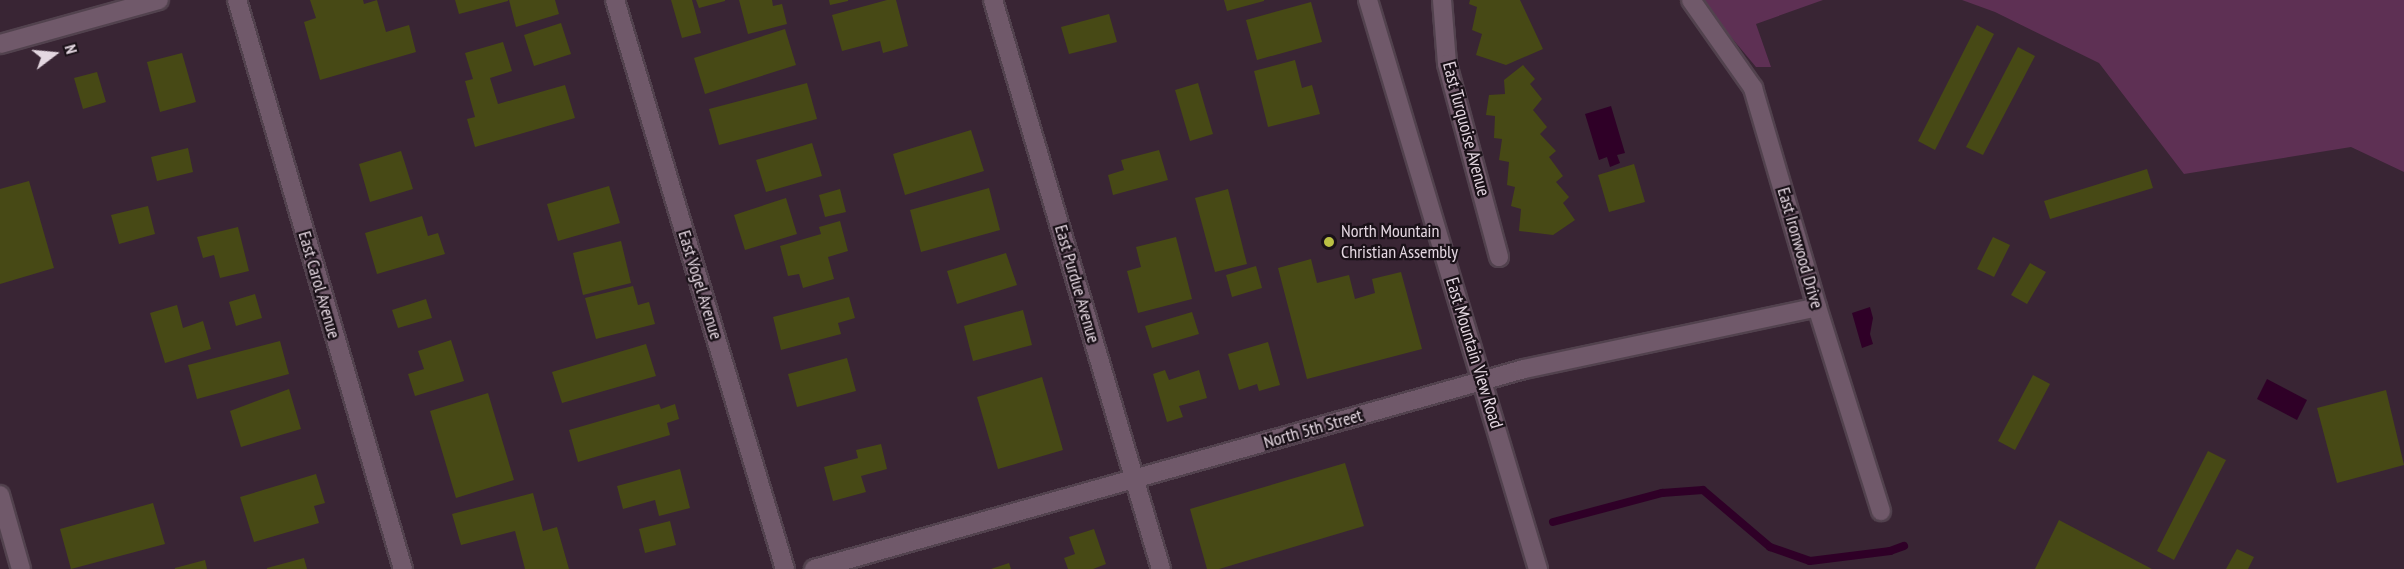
<!DOCTYPE html>
<html>
<head>
<meta charset="utf-8">
<style>
  body { margin:0 }
  #map { position:relative; width:2404px; height:569px; overflow:hidden; background:#392534; font-family:"PT Sans Narrow",sans-serif }
  div>[style] { position:absolute }
  [style*='--x'] { left:calc(var(--x)*1px); top:calc(var(--y)*1px); width:calc(var(--w)*1px); rotate:calc(var(--a)*1deg) }
  .green>* { inset:0; background:#5e3054 }
  .water>* { inset:0; background:#2f0027 }
  .stream>* { height:8px; margin:-4px; padding:0 4px; transform-origin:4px; border-radius:4px; background:#2f0027 }
  .building>* { inset:0; background:#474915 }
  .roads { filter:drop-shadow(2px 0 #52424e) drop-shadow(-2px 0 #52424e) drop-shadow(0 2px #52424e) drop-shadow(0 -2px #52424e) }
  .minor>* { height:18px; margin:-9px; padding:0 9px; transform-origin:9px; border-radius:9px; background:#70596a }
  .dots>* { width:16px; height:16px; translate:-50% -50%; box-sizing:border-box; border:3px solid #1a1118; border-radius:50% }
  span { translate:-50% -50%; white-space:nowrap; text-align:center; line-height:1.15; -webkit-text-stroke:4.5px #1a1118; paint-order:stroke }
  .street-label { font-size:18px; color:#e4d7e1 }
  .poi-label { font-size:18px; color:#e4d7e1 }
  .left { translate:0 -50%; text-align:left }
  .north { position:absolute; left:24px; top:24px; width:60px; height:60px; -webkit-text-stroke:4px #1a1118; paint-order:stroke; rotate:74deg; font-size:16px; font-weight:700; line-height:24px; text-align:center; color:#e4d7e1 }
  .north::after { content:''; display:block; margin:auto; width:21px; height:27px; background:#e4d7e1; clip-path:polygon(50% 0,100% 100%,50% 72%,0 100%) }
</style>
</head>
<body>
<div id="map">
  <div class="green">
    <div style="clip-path:polygon(1700px 0,1823px 0,1756px 24px,1771px 67px,1756px 67px)"></div>
    <div style="clip-path:polygon(1962px 0,2404px 0,2404px 172px,2351px 147px,2184px 174px,2099px 63px,1995px 12px)"></div>
  </div>
  <div class="water">
    <div style="clip-path:polygon(1611px 106px,1625px 153px,1617px 155px,1620px 163px,1610px 167px,1607px 157px,1599px 160px,1585px 114px)"></div>
    <div style="clip-path:polygon(1870px 307px,1873px 318px,1870px 334px,1873px 344px,1862px 348px,1852px 313px)"></div>
    <div style="clip-path:polygon(2267px 379px,2307px 400px,2297px 420px,2257px 399px)"></div>
  </div>
  <div class="stream">
    <div style="--x:1553;--y:522;--w:113;--a:-14.9"></div>
    <div style="--x:1662;--y:493;--w:41;--a:-4.2"></div>
    <div style="--x:1703;--y:490;--w:88;--a:40.4"></div>
    <div style="--x:1770;--y:547;--w:42;--a:19.3"></div>
    <div style="--x:1810;--y:561;--w:81;--a:-7.1"></div>
    <div style="--x:1890;--y:551;--w:15;--a:-20"></div>
  </div>
  <div class="building">
    <div style="clip-path:polygon(310px 0,363px 0,364px 4px,377px 0,386px 32px,409px 25px,416px 52px,320px 80px,304px 22px,316px 18px)"></div>
    <div style="clip-path:polygon(455px 0,508px 0,508px 1px,459px 14px)"></div>
    <div style="clip-path:polygon(509px 0,555px 0,559px 14px,516px 27px)"></div>
    <div style="clip-path:polygon(671px 0,692px 0,701px 33px,682px 38px)"></div>
    <div style="clip-path:polygon(696px 0,725px 0,725px 1px,699px 8px)"></div>
    <div style="clip-path:polygon(739px 0,772px 0,773px 6px,782px 4px,787px 24px,748px 34px)"></div>
    <div style="clip-path:polygon(829px 0,848px 0,848px 1px,830px 5px)"></div>
    <div style="clip-path:polygon(887px 0,896px 0,908px 46px,883px 53px,880px 41px,842px 51px,832px 15px)"></div>
    <div style="clip-path:polygon(1224px 0,1264px 0,1264px 1px,1227px 11px)"></div>
    <div style="clip-path:polygon(1470px 0,1520px 0,1543px 49px,1506px 65px,1476px 55px,1482px 34px,1472px 30px,1477px 7px,1469px 4px)"></div>
    <div style="clip-path:polygon(1311px 2px,1322px 42px,1257px 60px,1246px 20px)"></div>
    <div style="clip-path:polygon(1109px 14px,1117px 42px,1069px 54px,1061px 27px)"></div>
    <div style="clip-path:polygon(561px 23px,571px 54px,534px 66px,524px 35px)"></div>
    <div style="clip-path:polygon(1977px 25px,1994px 34px,1935px 150px,1918px 141px)"></div>
    <div style="clip-path:polygon(785px 29px,796px 65px,705px 94px,694px 58px)"></div>
    <div style="clip-path:polygon(503px 42px,512px 71px,490px 78px,498px 104px,565px 85px,575px 118px,475px 147px,467px 119px,475px 117px,465px 81px,473px 79px,465px 53px)"></div>
    <div style="clip-path:polygon(2018px 47px,2035px 56px,1983px 155px,1966px 147px)"></div>
    <div style="clip-path:polygon(182px 53px,196px 102px,160px 112px,147px 62px)"></div>
    <div style="clip-path:polygon(1295px 60px,1302px 88px,1312px 85px,1320px 114px,1268px 127px,1254px 71px)"></div>
    <div style="clip-path:polygon(1523px 65px,1535px 79px,1530px 84px,1542px 99px,1533px 110px,1547px 127px,1540px 134px,1556px 151px,1549px 157px,1563px 176px,1556px 182px,1569px 197px,1563px 203px,1575px 220px,1553px 235px,1519px 231px,1521px 209px,1511px 206px,1515px 187px,1507px 185px,1509px 162px,1499px 160px,1502px 139px,1494px 138px,1495px 116px,1486px 115px,1489px 95px,1505px 94px,1504px 80px)"></div>
    <div style="clip-path:polygon(97px 72px,106px 102px,83px 109px,74px 78px)"></div>
    <div style="clip-path:polygon(807px 83px,817px 119px,719px 145px,709px 109px)"></div>
    <div style="clip-path:polygon(1198px 83px,1213px 134px,1190px 141px,1175px 90px)"></div>
    <div style="clip-path:polygon(971px 130px,984px 171px,905px 195px,893px 154px)"></div>
    <div style="clip-path:polygon(812px 143px,822px 176px,766px 192px,756px 160px)"></div>
    <div style="clip-path:polygon(188px 148px,193px 172px,157px 181px,151px 157px)"></div>
    <div style="clip-path:polygon(1159px 150px,1168px 180px,1113px 195px,1108px 175px,1124px 170px,1121px 160px)"></div>
    <div style="clip-path:polygon(401px 151px,413px 189px,370px 202px,359px 164px)"></div>
    <div style="clip-path:polygon(1634px 164px,1645px 202px,1609px 212px,1598px 175px)"></div>
    <div style="clip-path:polygon(2147px 169px,2153px 188px,2050px 219px,2044px 201px)"></div>
    <div style="clip-path:polygon(29px 181px,54px 268px,0 284px,0 189px)"></div>
    <div style="clip-path:polygon(609px 186px,620px 223px,558px 241px,547px 204px)"></div>
    <div style="clip-path:polygon(989px 188px,1000px 230px,921px 252px,910px 210px)"></div>
    <div style="clip-path:polygon(840px 189px,846px 212px,825px 217px,819px 195px)"></div>
    <div style="clip-path:polygon(1228px 189px,1247px 264px,1215px 272px,1195px 198px)"></div>
    <div style="clip-path:polygon(786px 198px,797px 234px,745px 250px,734px 215px)"></div>
    <div style="clip-path:polygon(148px 206px,155px 234px,119px 244px,111px 215px)"></div>
    <div style="clip-path:polygon(422px 216px,428px 236px,438px 233px,445px 254px,377px 274px,365px 233px)"></div>
    <div style="clip-path:polygon(840px 221px,848px 251px,828px 257px,834px 279px,803px 288px,799px 274px,788px 276px,780px 246px,821px 234px,819px 227px)"></div>
    <div style="clip-path:polygon(238px 227px,249px 271px,220px 278px,214px 255px,203px 258px,197px 237px)"></div>
    <div style="clip-path:polygon(1176px 237px,1192px 299px,1138px 313px,1127px 271px,1141px 267px,1136px 247px)"></div>
    <div style="clip-path:polygon(1993px 237px,2010px 245px,1994px 277px,1977px 269px)"></div>
    <div style="clip-path:polygon(621px 241px,631px 283px,583px 295px,573px 253px)"></div>
    <div style="clip-path:polygon(1006px 253px,1017px 285px,957px 304px,947px 271px)"></div>
    <div style="clip-path:polygon(1311px 259px,1317px 283px,1349px 275px,1355px 299px,1375px 293px,1372px 279px,1401px 272px,1422px 349px,1307px 379px,1278px 268px)"></div>
    <div style="clip-path:polygon(2030px 263px,2046px 272px,2027px 304px,2011px 295px)"></div>
    <div style="clip-path:polygon(1256px 266px,1262px 288px,1232px 297px,1226px 275px)"></div>
    <div style="clip-path:polygon(633px 286px,638px 305px,649px 302px,655px 324px,596px 339px,585px 298px)"></div>
    <div style="clip-path:polygon(255px 294px,262px 318px,236px 326px,229px 302px)"></div>
    <div style="clip-path:polygon(849px 297px,855px 318px,838px 323px,841px 334px,781px 350px,773px 317px)"></div>
    <div style="clip-path:polygon(426px 299px,432px 318px,398px 328px,392px 310px)"></div>
    <div style="clip-path:polygon(177px 305px,183px 328px,203px 321px,211px 349px,165px 363px,150px 313px)"></div>
    <div style="clip-path:polygon(1023px 310px,1032px 345px,973px 361px,964px 326px)"></div>
    <div style="clip-path:polygon(1192px 312px,1199px 334px,1152px 348px,1145px 326px)"></div>
    <div style="clip-path:polygon(451px 340px,464px 381px,415px 396px,408px 374px,424px 369px,418px 351px)"></div>
    <div style="clip-path:polygon(280px 341px,289px 374px,197px 399px,188px 365px)"></div>
    <div style="clip-path:polygon(1268px 342px,1280px 385px,1259px 391px,1257px 384px,1239px 390px,1228px 354px)"></div>
    <div style="clip-path:polygon(646px 344px,656px 376px,562px 403px,552px 372px)"></div>
    <div style="clip-path:polygon(847px 358px,856px 391px,797px 407px,788px 374px)"></div>
    <div style="clip-path:polygon(1165px 370px,1169px 380px,1199px 370px,1207px 398px,1179px 406px,1183px 417px,1167px 422px,1153px 374px)"></div>
    <div style="clip-path:polygon(2033px 375px,2050px 384px,2015px 450px,1998px 441px)"></div>
    <div style="clip-path:polygon(1042px 377px,1063px 450px,998px 469px,977px 397px)"></div>
    <div style="clip-path:polygon(289px 389px,301px 429px,241px 447px,230px 411px)"></div>
    <div style="clip-path:polygon(2386px 390px,2404px 465px,2337px 483px,2317px 408px)"></div>
    <div style="clip-path:polygon(488px 393px,514px 480px,456px 498px,430px 411px)"></div>
    <div style="clip-path:polygon(659px 404px,661px 409px,675px 404px,679px 419px,667px 423px,670px 435px,578px 462px,569px 430px)"></div>
    <div style="clip-path:polygon(881px 444px,887px 469px,861px 476px,866px 492px,833px 501px,824px 467px,858px 458px,856px 450px)"></div>
    <div style="clip-path:polygon(2208px 451px,2226px 460px,2174px 560px,2157px 551px)"></div>
    <div style="clip-path:polygon(1345px 463px,1364px 526px,1219px 569px,1207px 569px,1190px 509px)"></div>
    <div style="clip-path:polygon(680px 469px,690px 508px,659px 516px,655px 500px,623px 509px,617px 486px)"></div>
    <div style="clip-path:polygon(316px 474px,325px 503px,314px 506px,319px 523px,254px 542px,240px 497px)"></div>
    <div style="clip-path:polygon(533px 493px,543px 531px,557px 527px,569px 569px,525px 569px,515px 531px,461px 545px,452px 514px)"></div>
    <div style="clip-path:polygon(153px 503px,165px 544px,71px 569px,60px 529px)"></div>
    <div style="clip-path:polygon(2059px 520px,2152px 569px,2035px 569px)"></div>
    <div style="clip-path:polygon(670px 521px,676px 545px,645px 553px,639px 529px)"></div>
    <div style="clip-path:polygon(1094px 529px,1106px 564px,1093px 569px,1068px 569px,1064px 558px,1075px 554px,1069px 537px)"></div>
    <div style="clip-path:polygon(2237px 549px,2254px 557px,2248px 569px,2226px 569px)"></div>
    <div style="clip-path:polygon(304px 558px,307px 569px,267px 569px,267px 568px)"></div>
    <div style="clip-path:polygon(205px 560px,207px 569px,175px 569px,175px 568px)"></div>
    <div style="clip-path:polygon(1009px 563px,1011px 569px,991px 569px)"></div>
  </div>
  <div class="roads">
    <div class="minor">
      <div style="--x:237;--y:0;--w:593;--a:73.74"></div>
      <div style="--x:615;--y:0;--w:594;--a:73.37"></div>
      <div style="--x:993;--y:0;--w:593;--a:73.55"></div>
      <div style="--x:1368;--y:0;--w:594;--a:73.37"></div>
      <div style="--x:1442;--y:0;--w:64;--a:85.5"></div>
      <div style="--x:1447;--y:64;--w:200;--a:74.9"></div>
      <div style="--x:1691;--y:0;--w:108;--a:54.8"></div>
      <div style="--x:1753;--y:88;--w:228;--a:73.7"></div>
      <div style="--x:1817;--y:307;--w:214;--a:72.6"></div>
      <div style="--x:0;--y:44;--w:165;--a:-15.5"></div>
      <div style="--x:0;--y:495;--w:77;--a:74.2"></div>
      <div style="--x:814;--y:569;--w:738;--a:-15.73"></div>
      <div style="--x:1524;--y:369;--w:299;--a:-11.9"></div>
    </div>
  </div>
  <div class="dots">
    <div style="left:1329px;top:242px;background:#bbc044"></div>
  </div>
  <div class="street-label">
    <span style="left:1466px;top:129px;rotate:75deg">East Turquoise Avenue</span>
    <span style="left:1800px;top:248px;rotate:74deg">East Ironwood Drive</span>
    <span style="left:1077px;top:284px;rotate:74deg">East Purdue Avenue</span>
    <span style="left:319px;top:285px;rotate:74deg">East Carol Avenue</span>
    <span style="left:700px;top:285px;rotate:73deg">East Vogel Avenue</span>
    <span style="left:1474px;top:353px;rotate:73deg">East Mountain View Road</span>
    <span style="left:1313px;top:429px;rotate:-16deg">North 5th Street</span>
  </div>
  <div class="poi-label">
    <span class="left" style="left:1341px;top:242px">North Mountain<br>Christian Assembly</span>
  </div>
  <div class="north">N</div>
</div>
</body>
</html>
